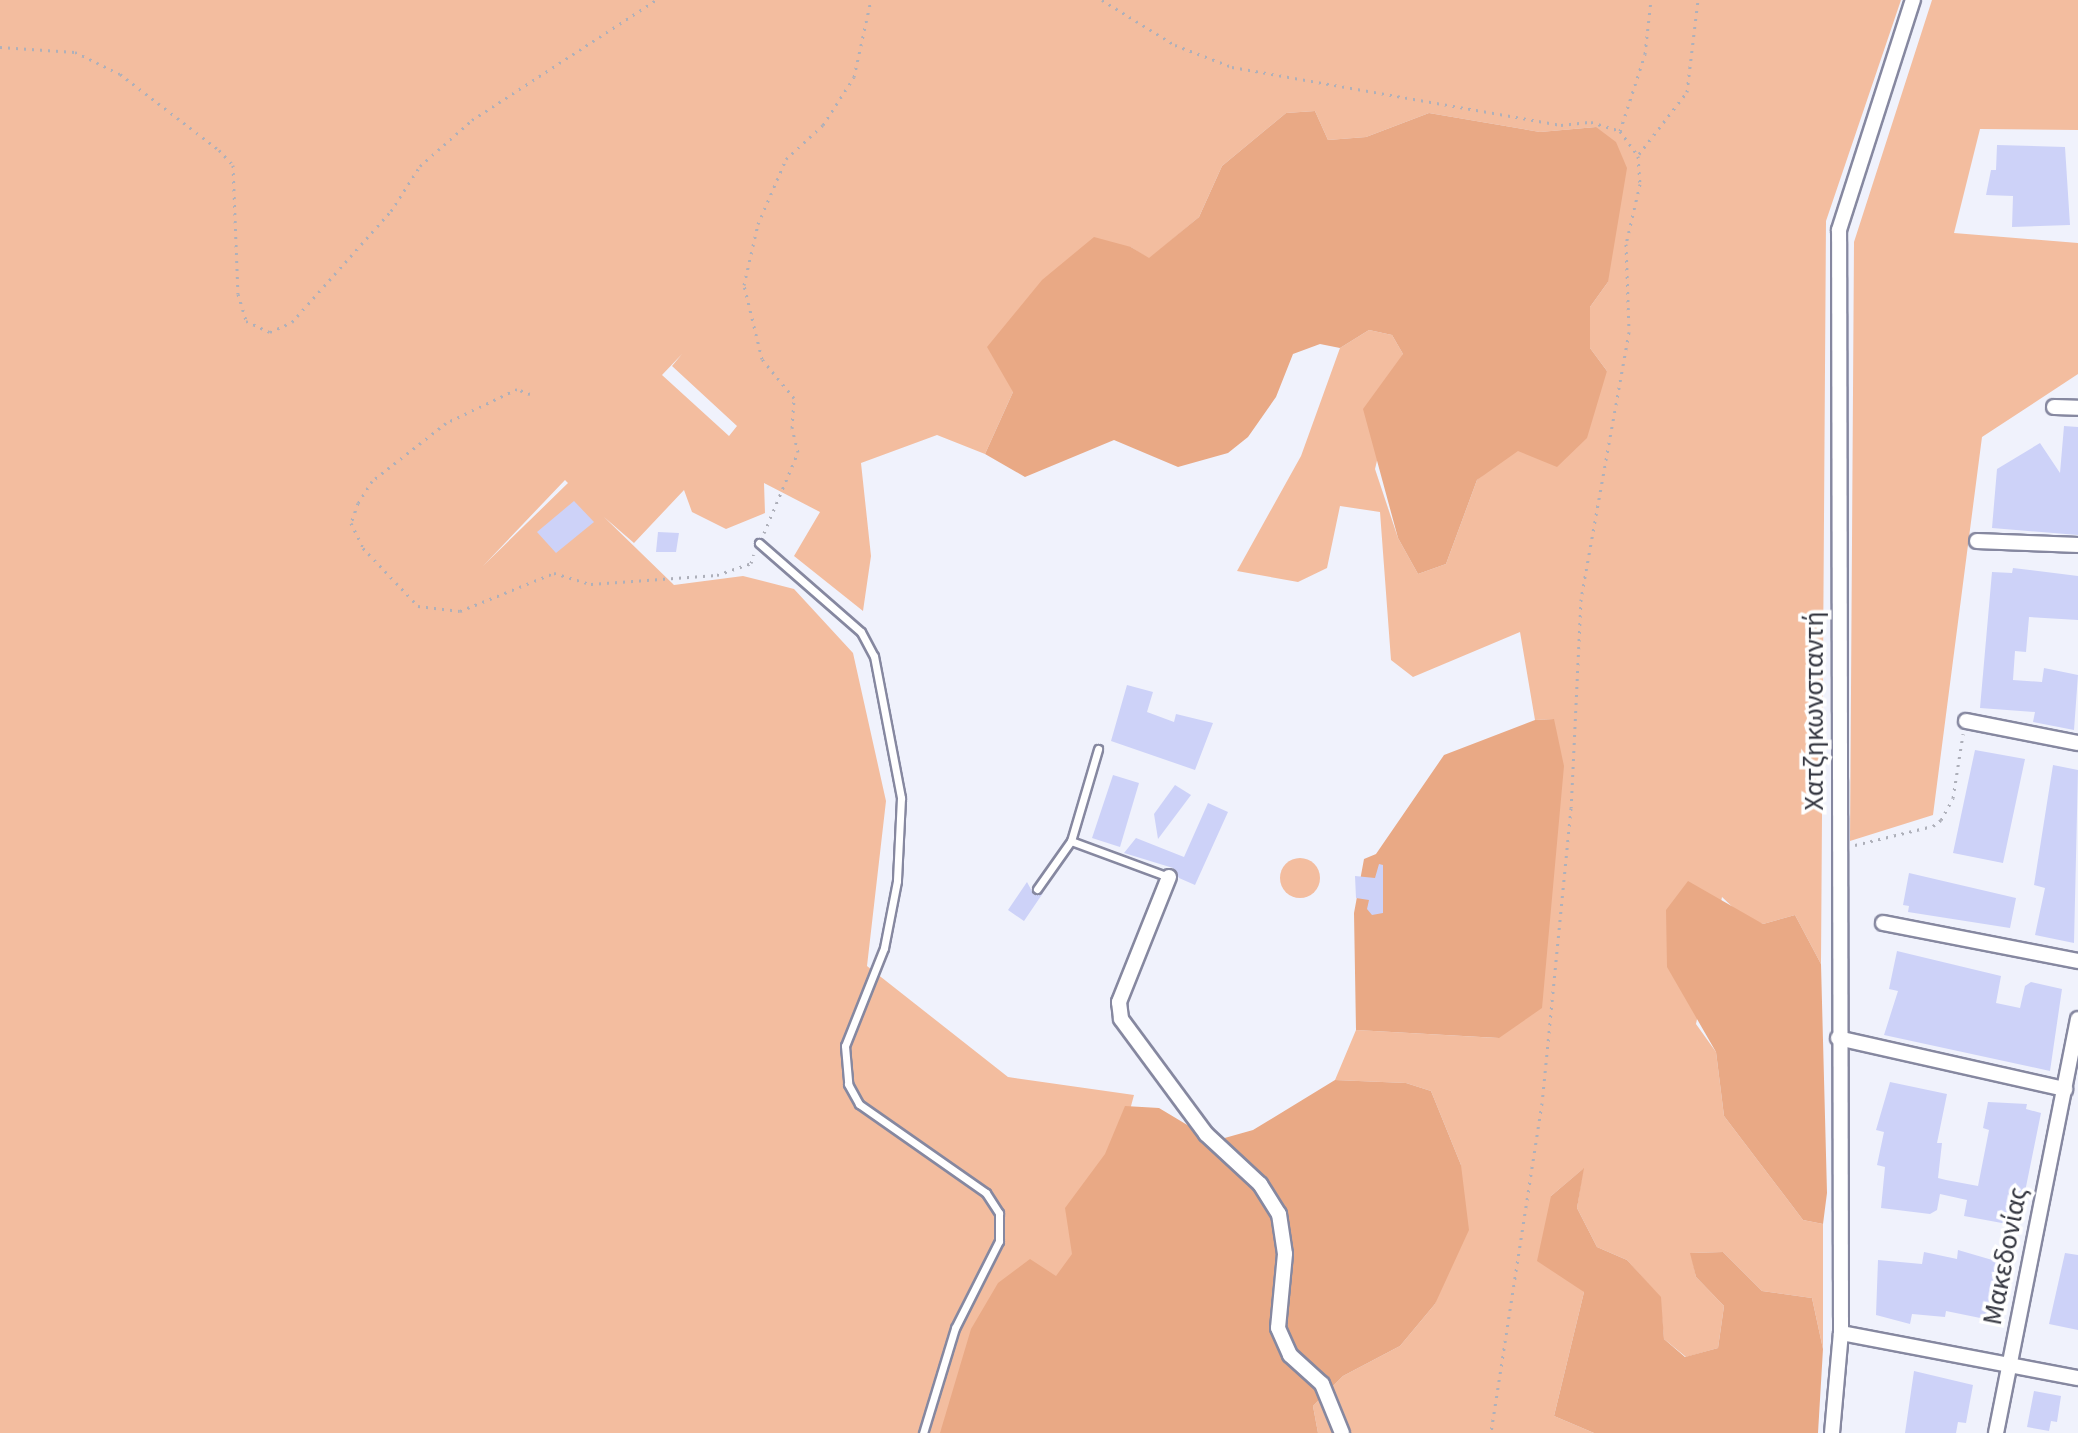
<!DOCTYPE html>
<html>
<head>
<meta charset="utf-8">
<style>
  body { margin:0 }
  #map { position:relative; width:2078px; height:1433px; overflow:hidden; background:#f0f2fc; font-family:"Source Sans 3",sans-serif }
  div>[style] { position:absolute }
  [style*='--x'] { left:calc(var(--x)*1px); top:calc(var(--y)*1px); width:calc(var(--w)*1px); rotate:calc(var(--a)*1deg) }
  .green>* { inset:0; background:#f3bd9f }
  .round { border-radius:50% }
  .forest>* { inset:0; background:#e9a985 }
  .building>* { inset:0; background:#cdd2f8 }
  .path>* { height:3px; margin-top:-1.5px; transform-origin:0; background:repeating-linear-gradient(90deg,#aeb0ba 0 2px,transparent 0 8px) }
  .roads { filter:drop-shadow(2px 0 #8688a0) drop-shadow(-2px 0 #8688a0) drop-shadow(0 2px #8688a0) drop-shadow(0 -2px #8688a0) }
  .service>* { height:7px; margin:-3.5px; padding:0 3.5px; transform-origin:3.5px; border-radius:3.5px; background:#fff }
  .minor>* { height:14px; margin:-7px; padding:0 7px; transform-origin:7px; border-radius:7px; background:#fff }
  span { translate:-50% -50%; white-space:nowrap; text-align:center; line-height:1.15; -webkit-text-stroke:7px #fff; paint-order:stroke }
  .street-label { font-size:28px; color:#33353f }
</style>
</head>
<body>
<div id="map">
  <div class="green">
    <div style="clip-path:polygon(evenodd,0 0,1901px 0,1826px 221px,1821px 964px,1795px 915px,1763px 924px,1742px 916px,1722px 897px,1696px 1024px,1716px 1052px,1724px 1116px,1803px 1220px,1823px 1224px,1823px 1349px,1812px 1298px,1762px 1291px,1723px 1252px,1691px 1253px,1696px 1277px,1724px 1306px,1718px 1348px,1686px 1357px,1664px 1339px,1660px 1297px,1627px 1260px,1597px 1247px,1577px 1208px,1583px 1169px,1551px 1196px,1584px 1292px,1554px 1416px,1594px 1433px,1318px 1433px,1313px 1406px,1343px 1376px,1400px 1346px,1435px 1304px,1461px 1165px,1431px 1091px,1406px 1083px,1335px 1080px,1356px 1030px,1498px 1038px,1554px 719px,1535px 720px,1520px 632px,1413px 677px,1391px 660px,1380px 512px,1340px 506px,1327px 568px,1298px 582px,1237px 571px,1301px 456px,1340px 348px,1369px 330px,1392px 335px,1403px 354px,1375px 469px,1398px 538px,1418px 574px,1446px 564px,1477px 480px,1607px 371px,1590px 348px,1590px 307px,1608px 282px,1596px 127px,1540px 132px,1429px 113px,1366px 137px,1328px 140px,1315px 111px,1286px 113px,1222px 166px,1199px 217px,1149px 259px,1131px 247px,1013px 392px,985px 454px,937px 435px,861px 463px,871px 556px,863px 611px,794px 556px,820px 512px,764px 483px,765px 513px,726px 529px,692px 512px,684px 490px,634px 543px,604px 517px,674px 585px,743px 576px,794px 589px,853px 653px,886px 801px,867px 966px,1008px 1077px,1134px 1095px,1101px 1217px,963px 1433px,0 1433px,0 0,682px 354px,672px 366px,737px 426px,729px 436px,662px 375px,682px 354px,0 0,565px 480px,568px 483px,483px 566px,565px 480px)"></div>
    <div style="clip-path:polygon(1932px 0,2078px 0,2078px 130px,1980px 129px,1954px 233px,2078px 243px,2078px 374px,1982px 437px,1933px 815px,1850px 841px,1854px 242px)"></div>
    <div class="round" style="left:1280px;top:858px;width:40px;height:40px"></div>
  </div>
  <div class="forest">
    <div style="clip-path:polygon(1315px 111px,1328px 140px,1366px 137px,1429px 113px,1540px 132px,1596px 127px,1616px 142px,1627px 168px,1608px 282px,1590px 307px,1590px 348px,1607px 371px,1587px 438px,1557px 467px,1518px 451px,1477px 480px,1446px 564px,1418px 574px,1398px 538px,1363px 409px,1403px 354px,1392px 335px,1369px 330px,1340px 348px,1320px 344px,1293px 354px,1276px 397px,1248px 437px,1228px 453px,1178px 467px,1114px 440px,1025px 477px,985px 454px,1013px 392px,987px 347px,1042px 280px,1094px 237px,1131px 247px,1149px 258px,1199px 217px,1222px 166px,1286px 113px)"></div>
    <div style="clip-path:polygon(1554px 719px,1564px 766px,1542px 1008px,1499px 1038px,1356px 1030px,1354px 913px,1364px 859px,1376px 854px,1444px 755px,1535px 720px)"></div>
    <div style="clip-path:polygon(1688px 881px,1763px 924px,1795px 915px,1821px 964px,1827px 1193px,1823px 1224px,1803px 1220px,1724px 1116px,1716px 1052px,1667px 967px,1666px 910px)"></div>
    <div style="clip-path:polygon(1335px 1080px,1406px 1083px,1431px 1091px,1461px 1165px,1469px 1230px,1435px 1304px,1400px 1346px,1343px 1376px,1313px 1406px,1318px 1433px,940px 1433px,971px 1329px,998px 1283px,1030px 1259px,1056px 1276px,1072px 1254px,1065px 1208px,1105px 1154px,1125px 1106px,1159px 1108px,1214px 1141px,1253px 1130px)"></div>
    <div style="clip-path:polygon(1584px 1168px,1577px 1208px,1597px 1247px,1627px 1260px,1661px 1297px,1664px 1339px,1685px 1357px,1718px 1348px,1724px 1306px,1696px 1277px,1690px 1253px,1723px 1252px,1762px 1291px,1812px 1298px,1823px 1349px,1818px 1433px,1594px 1433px,1554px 1416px,1584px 1292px,1537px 1261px,1551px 1196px)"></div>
  </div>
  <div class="building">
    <div style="clip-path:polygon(1997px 145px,2065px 147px,2070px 225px,2012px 227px,2013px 196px,1986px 195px,1991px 170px,1996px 170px)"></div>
    <div style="clip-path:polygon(2064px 426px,2078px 427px,2078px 535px,1992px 528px,1997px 469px,2040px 443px,2060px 473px)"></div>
    <div style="clip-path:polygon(574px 501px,594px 522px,556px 553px,537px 532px)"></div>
    <div style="clip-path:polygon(658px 532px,679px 533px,676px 552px,656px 552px)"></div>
    <div style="clip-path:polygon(2013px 568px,2078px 576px,2078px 620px,2029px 617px,2026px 652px,2015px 651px,2013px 680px,2042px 682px,2044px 668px,2078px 675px,2074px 730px,2033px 722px,2035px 712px,1980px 708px,1992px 572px,2012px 573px)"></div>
    <div style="clip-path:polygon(1127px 685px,1153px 692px,1147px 712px,1174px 722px,1176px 714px,1213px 723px,1195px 770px,1111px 741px)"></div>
    <div style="clip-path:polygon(1975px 750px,2025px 759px,2003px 863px,1953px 853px)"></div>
    <div style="clip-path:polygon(2053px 765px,2078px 770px,2074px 943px,2035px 935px,2045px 888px,2034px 885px)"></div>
    <div style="clip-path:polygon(1113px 775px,1139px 783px,1120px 847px,1092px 838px)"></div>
    <div style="clip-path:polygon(1175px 785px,1191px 795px,1158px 839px,1154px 814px)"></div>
    <div style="clip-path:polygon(1208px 803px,1228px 812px,1195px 885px,1179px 878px,1173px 868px,1124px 853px,1136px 838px,1184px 857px)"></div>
    <div style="clip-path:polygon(1379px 864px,1383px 865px,1383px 913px,1372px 915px,1367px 909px,1369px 900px,1356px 898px,1355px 876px,1375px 878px)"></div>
    <div style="clip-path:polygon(1909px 873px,2016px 898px,2010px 928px,1908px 912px,1909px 906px,1903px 905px)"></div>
    <div style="clip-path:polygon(1027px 882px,1034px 895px,1043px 893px,1024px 921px,1008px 910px)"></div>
    <div style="clip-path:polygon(1897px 951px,2001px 976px,1996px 1003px,2020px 1008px,2025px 986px,2031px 982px,2062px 989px,2050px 1071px,1884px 1035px,1898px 991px,1889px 989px)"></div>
    <div style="clip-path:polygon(1890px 1082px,1947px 1094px,1937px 1143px,1942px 1143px,1938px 1178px,1946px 1180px,1978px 1186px,1989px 1130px,1983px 1128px,1988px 1102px,2027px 1104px,2026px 1109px,2041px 1113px,2018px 1226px,1964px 1216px,1967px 1200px,1940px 1194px,1937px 1210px,1930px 1214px,1881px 1208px,1885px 1167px,1877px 1165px,1884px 1132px,1876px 1130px)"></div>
    <div style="clip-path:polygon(1958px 1250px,2006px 1264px,1995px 1321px,1946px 1311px,1945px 1317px,1912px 1314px,1910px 1324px,1876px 1315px,1878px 1260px,1922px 1264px,1924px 1252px,1957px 1259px)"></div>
    <div style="clip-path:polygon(2065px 1253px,2078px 1255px,2078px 1330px,2049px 1324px)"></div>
    <div style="clip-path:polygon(1914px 1371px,1973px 1385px,1966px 1423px,1958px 1422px,1956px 1433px,1905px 1433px)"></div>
    <div style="clip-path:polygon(2034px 1391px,2061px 1396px,2057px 1422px,2051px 1421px,2049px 1431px,2027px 1427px)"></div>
  </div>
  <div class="path">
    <div style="--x:1102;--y:0;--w:86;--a:31.7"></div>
    <div style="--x:1175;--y:45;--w:61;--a:21.1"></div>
    <div style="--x:1232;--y:67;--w:334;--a:10"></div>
    <div style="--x:1561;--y:125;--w:30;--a:-6"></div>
    <div style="--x:1591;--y:122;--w:30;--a:17"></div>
    <div style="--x:1620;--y:131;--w:31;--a:54"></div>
    <div style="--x:1638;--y:156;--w:28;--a:86"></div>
    <div style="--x:1640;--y:184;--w:62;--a:103.1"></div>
    <div style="--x:1626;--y:244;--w:88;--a:88"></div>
    <div style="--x:1629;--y:332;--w:271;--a:100.2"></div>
    <div style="--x:1581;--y:599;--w:209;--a:92.7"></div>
    <div style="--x:1571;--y:808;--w:296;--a:95.6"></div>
    <div style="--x:1542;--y:1103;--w:334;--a:98.8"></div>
    <div style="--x:0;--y:47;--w:75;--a:3.8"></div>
    <div style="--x:75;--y:52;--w:50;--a:26.1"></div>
    <div style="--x:120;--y:74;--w:125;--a:37.5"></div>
    <div style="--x:219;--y:150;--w:21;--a:47"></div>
    <div style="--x:233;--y:165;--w:129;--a:87.8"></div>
    <div style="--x:238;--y:294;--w:28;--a:73"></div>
    <div style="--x:246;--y:321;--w:26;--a:25"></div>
    <div style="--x:270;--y:332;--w:24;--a:-24"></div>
    <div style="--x:292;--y:322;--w:149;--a:-48.3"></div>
    <div style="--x:391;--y:211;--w:54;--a:-57.2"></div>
    <div style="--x:420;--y:166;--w:69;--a:-41.5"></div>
    <div style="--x:472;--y:120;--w:220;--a:-33.1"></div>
    <div style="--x:1620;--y:131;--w:81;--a:-72"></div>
    <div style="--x:1645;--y:54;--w:54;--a:-83.7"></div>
    <div style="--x:1639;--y:154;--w:78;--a:-52.3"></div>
    <div style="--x:1687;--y:92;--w:93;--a:-83.2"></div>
    <div style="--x:530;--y:394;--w:14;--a:-159"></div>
    <div style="--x:517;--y:389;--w:79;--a:154.4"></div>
    <div style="--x:446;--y:423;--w:94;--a:141.9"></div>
    <div style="--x:372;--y:481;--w:26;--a:122"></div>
    <div style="--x:358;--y:503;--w:21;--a:109"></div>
    <div style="--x:351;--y:523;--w:28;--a:64"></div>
    <div style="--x:363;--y:548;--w:80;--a:46.5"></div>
    <div style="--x:418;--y:606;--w:42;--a:6.8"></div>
    <div style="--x:460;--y:611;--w:101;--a:-22"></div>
    <div style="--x:554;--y:573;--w:39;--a:17"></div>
    <div style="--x:591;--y:584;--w:126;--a:-4.1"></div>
    <div style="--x:717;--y:575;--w:36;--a:-19"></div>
    <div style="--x:751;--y:563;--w:9;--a:-72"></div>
    <div style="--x:764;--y:533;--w:88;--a:-67.2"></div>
    <div style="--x:798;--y:452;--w:25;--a:-104"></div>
    <div style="--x:792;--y:428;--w:30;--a:-86"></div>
    <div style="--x:794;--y:398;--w:50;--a:-129.4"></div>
    <div style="--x:762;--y:359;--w:76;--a:-103.7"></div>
    <div style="--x:744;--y:285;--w:63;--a:-77.1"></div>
    <div style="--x:758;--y:224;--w:71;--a:-66.7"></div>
    <div style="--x:786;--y:159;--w:50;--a:-42.6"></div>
    <div style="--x:823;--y:125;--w:57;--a:-57.1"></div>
    <div style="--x:854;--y:77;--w:79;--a:-77.6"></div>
    <div style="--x:1855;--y:845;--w:80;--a:-13.7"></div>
    <div style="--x:1933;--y:826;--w:10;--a:-37"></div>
    <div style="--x:1941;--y:820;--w:25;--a:-61"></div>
    <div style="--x:1953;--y:798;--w:65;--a:-81.1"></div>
  </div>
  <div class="roads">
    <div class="service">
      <div style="--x:759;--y:543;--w:135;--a:41.1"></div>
      <div style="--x:861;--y:632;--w:27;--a:62"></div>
      <div style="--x:874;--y:656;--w:145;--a:79.2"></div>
      <div style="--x:901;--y:798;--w:83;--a:92.8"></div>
      <div style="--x:897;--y:881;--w:68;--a:101"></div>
      <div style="--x:884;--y:948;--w:105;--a:111.7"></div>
      <div style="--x:845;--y:1046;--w:38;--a:85"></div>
      <div style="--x:848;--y:1084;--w:23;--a:61"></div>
      <div style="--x:859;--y:1104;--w:155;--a:35"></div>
      <div style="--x:986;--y:1193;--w:24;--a:57"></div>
      <div style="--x:999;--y:1213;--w:28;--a:90"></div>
      <div style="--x:999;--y:1241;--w:97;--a:116.8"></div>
      <div style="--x:955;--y:1328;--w:110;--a:106.9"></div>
      <div style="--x:1071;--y:841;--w:96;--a:-73.6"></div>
      <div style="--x:1037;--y:889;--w:59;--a:-54.7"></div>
      <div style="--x:1071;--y:841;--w:104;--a:20.2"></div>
    </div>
    <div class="minor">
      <div style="--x:2054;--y:407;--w:24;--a:2"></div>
      <div style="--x:1977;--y:541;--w:101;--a:2.3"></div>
      <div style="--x:1966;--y:721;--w:114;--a:11.1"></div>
      <div style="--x:1169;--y:877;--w:135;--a:111.8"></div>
      <div style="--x:1119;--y:1002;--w:17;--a:83"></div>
      <div style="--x:1121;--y:1019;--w:143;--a:53.5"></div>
      <div style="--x:1206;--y:1134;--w:74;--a:42.8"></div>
      <div style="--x:1260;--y:1184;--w:36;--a:58"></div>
      <div style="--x:1279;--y:1214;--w:40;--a:81.5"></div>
      <div style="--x:1285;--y:1254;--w:74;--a:95.4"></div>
      <div style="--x:1278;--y:1328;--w:30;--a:66"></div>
      <div style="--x:1290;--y:1355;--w:43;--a:42.2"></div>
      <div style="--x:1322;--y:1384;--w:53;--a:67.8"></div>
      <div style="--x:1883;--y:923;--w:199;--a:11"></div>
      <div style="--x:1838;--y:1038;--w:233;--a:12.7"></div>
      <div style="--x:1841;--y:1333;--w:241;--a:10.8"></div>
      <div style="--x:1832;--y:1433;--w:100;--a:-84.9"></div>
      <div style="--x:1841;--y:1333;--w:1103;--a:-90.1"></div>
      <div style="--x:1839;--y:230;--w:242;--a:-72.2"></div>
      <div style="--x:1996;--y:1433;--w:422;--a:-78.8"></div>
    </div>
  </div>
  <div class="street-label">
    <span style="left:1814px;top:711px;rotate:-90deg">Χατζηκωνσταντή</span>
    <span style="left:2005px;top:1256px;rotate:-79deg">Μακεδονίας</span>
  </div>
</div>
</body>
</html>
